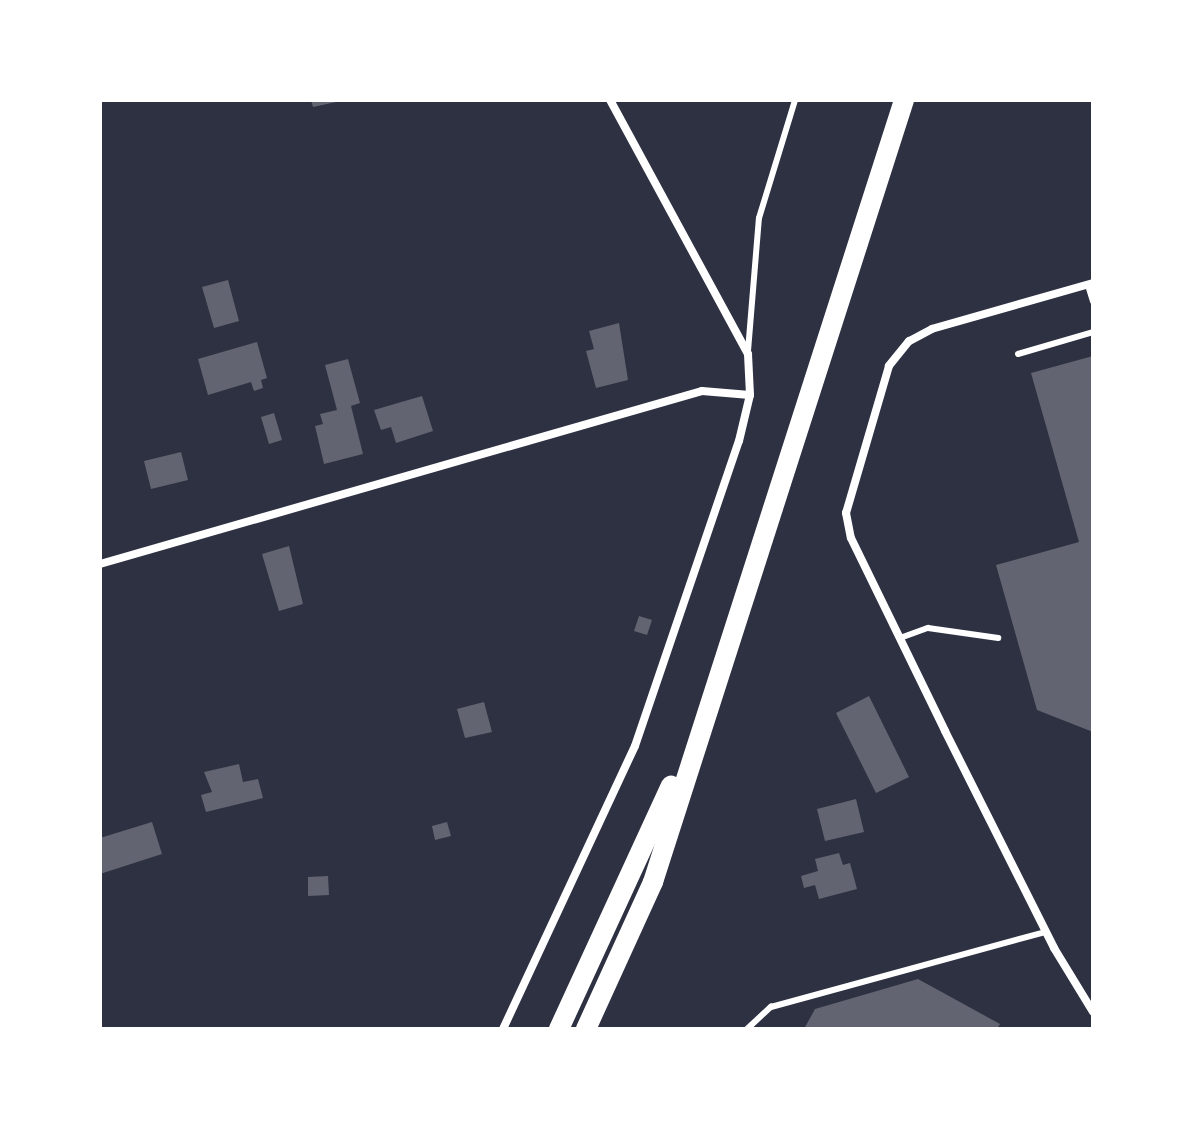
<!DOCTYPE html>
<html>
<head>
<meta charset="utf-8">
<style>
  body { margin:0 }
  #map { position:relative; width:1193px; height:1129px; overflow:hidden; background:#2d3142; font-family:Signika,sans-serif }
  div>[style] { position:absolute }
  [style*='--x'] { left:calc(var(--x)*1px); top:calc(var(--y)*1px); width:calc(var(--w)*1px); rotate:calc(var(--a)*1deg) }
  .building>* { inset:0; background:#626471 }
  .service>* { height:6px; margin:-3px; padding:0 3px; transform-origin:3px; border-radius:3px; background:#fff }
  .minor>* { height:8px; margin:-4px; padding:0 4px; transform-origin:4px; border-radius:4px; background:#fff }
  .primary>* { height:20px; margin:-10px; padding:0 10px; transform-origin:10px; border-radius:10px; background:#fff }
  span { translate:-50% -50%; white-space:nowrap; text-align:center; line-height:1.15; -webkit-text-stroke:6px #fff; paint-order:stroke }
  .frame { position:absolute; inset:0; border:102px solid #fff; pointer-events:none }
</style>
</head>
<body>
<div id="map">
  <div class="building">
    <div style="clip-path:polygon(311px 100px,341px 100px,341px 101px,313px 107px)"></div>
    <div style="clip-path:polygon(228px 280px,239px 321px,214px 328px,202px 287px)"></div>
    <div style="clip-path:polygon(619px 323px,628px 380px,596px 388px,586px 351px,594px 349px,589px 331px)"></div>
    <div style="clip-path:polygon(257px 342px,267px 378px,261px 380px,263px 388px,254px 391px,251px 382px,208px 395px,198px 359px)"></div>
    <div style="clip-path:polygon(1093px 356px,1093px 732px,1037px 710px,996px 565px,1079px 542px,1031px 373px)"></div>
    <div style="clip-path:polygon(348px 359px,360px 403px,351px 406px,363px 454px,324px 464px,315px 426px,323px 424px,320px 414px,337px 410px,325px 365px)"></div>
    <div style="clip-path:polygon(422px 396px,433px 431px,396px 443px,391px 427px,381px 430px,374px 410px)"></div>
    <div style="clip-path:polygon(274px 413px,282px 440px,269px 444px,261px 417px)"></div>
    <div style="clip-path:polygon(181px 452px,188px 480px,151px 489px,144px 461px)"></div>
    <div style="clip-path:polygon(289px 546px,303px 604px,279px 611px,262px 554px)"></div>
    <div style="clip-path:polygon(639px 616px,652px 620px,647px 635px,634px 631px)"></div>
    <div style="clip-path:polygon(869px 696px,909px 777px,876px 793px,836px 713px)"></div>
    <div style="clip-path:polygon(484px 702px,492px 732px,465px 738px,457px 709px)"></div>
    <div style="clip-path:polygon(239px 764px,243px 782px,258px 779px,263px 798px,206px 812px,201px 795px,212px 792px,204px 772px)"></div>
    <div style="clip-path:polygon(856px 799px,864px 832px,825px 841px,817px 809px)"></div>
    <div style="clip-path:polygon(152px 822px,162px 854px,100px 874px,100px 838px)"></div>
    <div style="clip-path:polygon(447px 822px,451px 836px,435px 840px,432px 826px)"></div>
    <div style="clip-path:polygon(839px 853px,843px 865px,850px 863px,857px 889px,819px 899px,815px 885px,804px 888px,801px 876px,818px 871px,815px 859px)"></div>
    <div style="clip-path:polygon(328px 876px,329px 895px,308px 896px,308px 877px)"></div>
    <div style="clip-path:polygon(918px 979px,1000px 1024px,997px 1029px,804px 1029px,815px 1009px)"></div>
  </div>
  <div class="service">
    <div style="--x:1088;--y:285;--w:17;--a:73"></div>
    <div style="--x:748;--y:351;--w:133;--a:-85.3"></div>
    <div style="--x:759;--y:218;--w:123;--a:-73"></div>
    <div style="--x:1018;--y:354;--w:78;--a:-16.3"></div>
    <div style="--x:900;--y:638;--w:30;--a:-20"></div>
    <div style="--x:928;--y:628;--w:71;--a:8.1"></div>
    <div style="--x:747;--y:1029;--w:33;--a:-43"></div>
    <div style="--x:771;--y:1007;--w:285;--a:-15.3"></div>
  </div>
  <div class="minor">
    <div style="--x:1093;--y:283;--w:167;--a:164.1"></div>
    <div style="--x:932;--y:329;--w:26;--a:152"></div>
    <div style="--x:909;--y:341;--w:32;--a:129"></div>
    <div style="--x:889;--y:366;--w:153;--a:106.3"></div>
    <div style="--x:846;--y:513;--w:25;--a:79"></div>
    <div style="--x:851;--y:538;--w:215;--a:64"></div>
    <div style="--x:945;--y:731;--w:243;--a:63.3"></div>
    <div style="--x:1054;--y:948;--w:75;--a:58.6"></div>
    <div style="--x:100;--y:564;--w:626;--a:-16.03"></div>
    <div style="--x:702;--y:391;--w:48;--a:4.8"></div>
    <div style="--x:503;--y:1029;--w:312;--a:-65"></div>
    <div style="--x:635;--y:746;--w:322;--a:-71.2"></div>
    <div style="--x:739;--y:441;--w:47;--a:-76.6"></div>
    <div style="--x:750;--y:395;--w:41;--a:-92.8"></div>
    <div style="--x:748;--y:354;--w:289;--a:-118.5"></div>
  </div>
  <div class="primary">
    <div style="--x:559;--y:1029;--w:268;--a:-65.3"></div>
    <div style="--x:586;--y:1029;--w:162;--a:-65.5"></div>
    <div style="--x:653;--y:882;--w:821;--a:-72.2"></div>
  </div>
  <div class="frame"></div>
</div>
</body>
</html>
